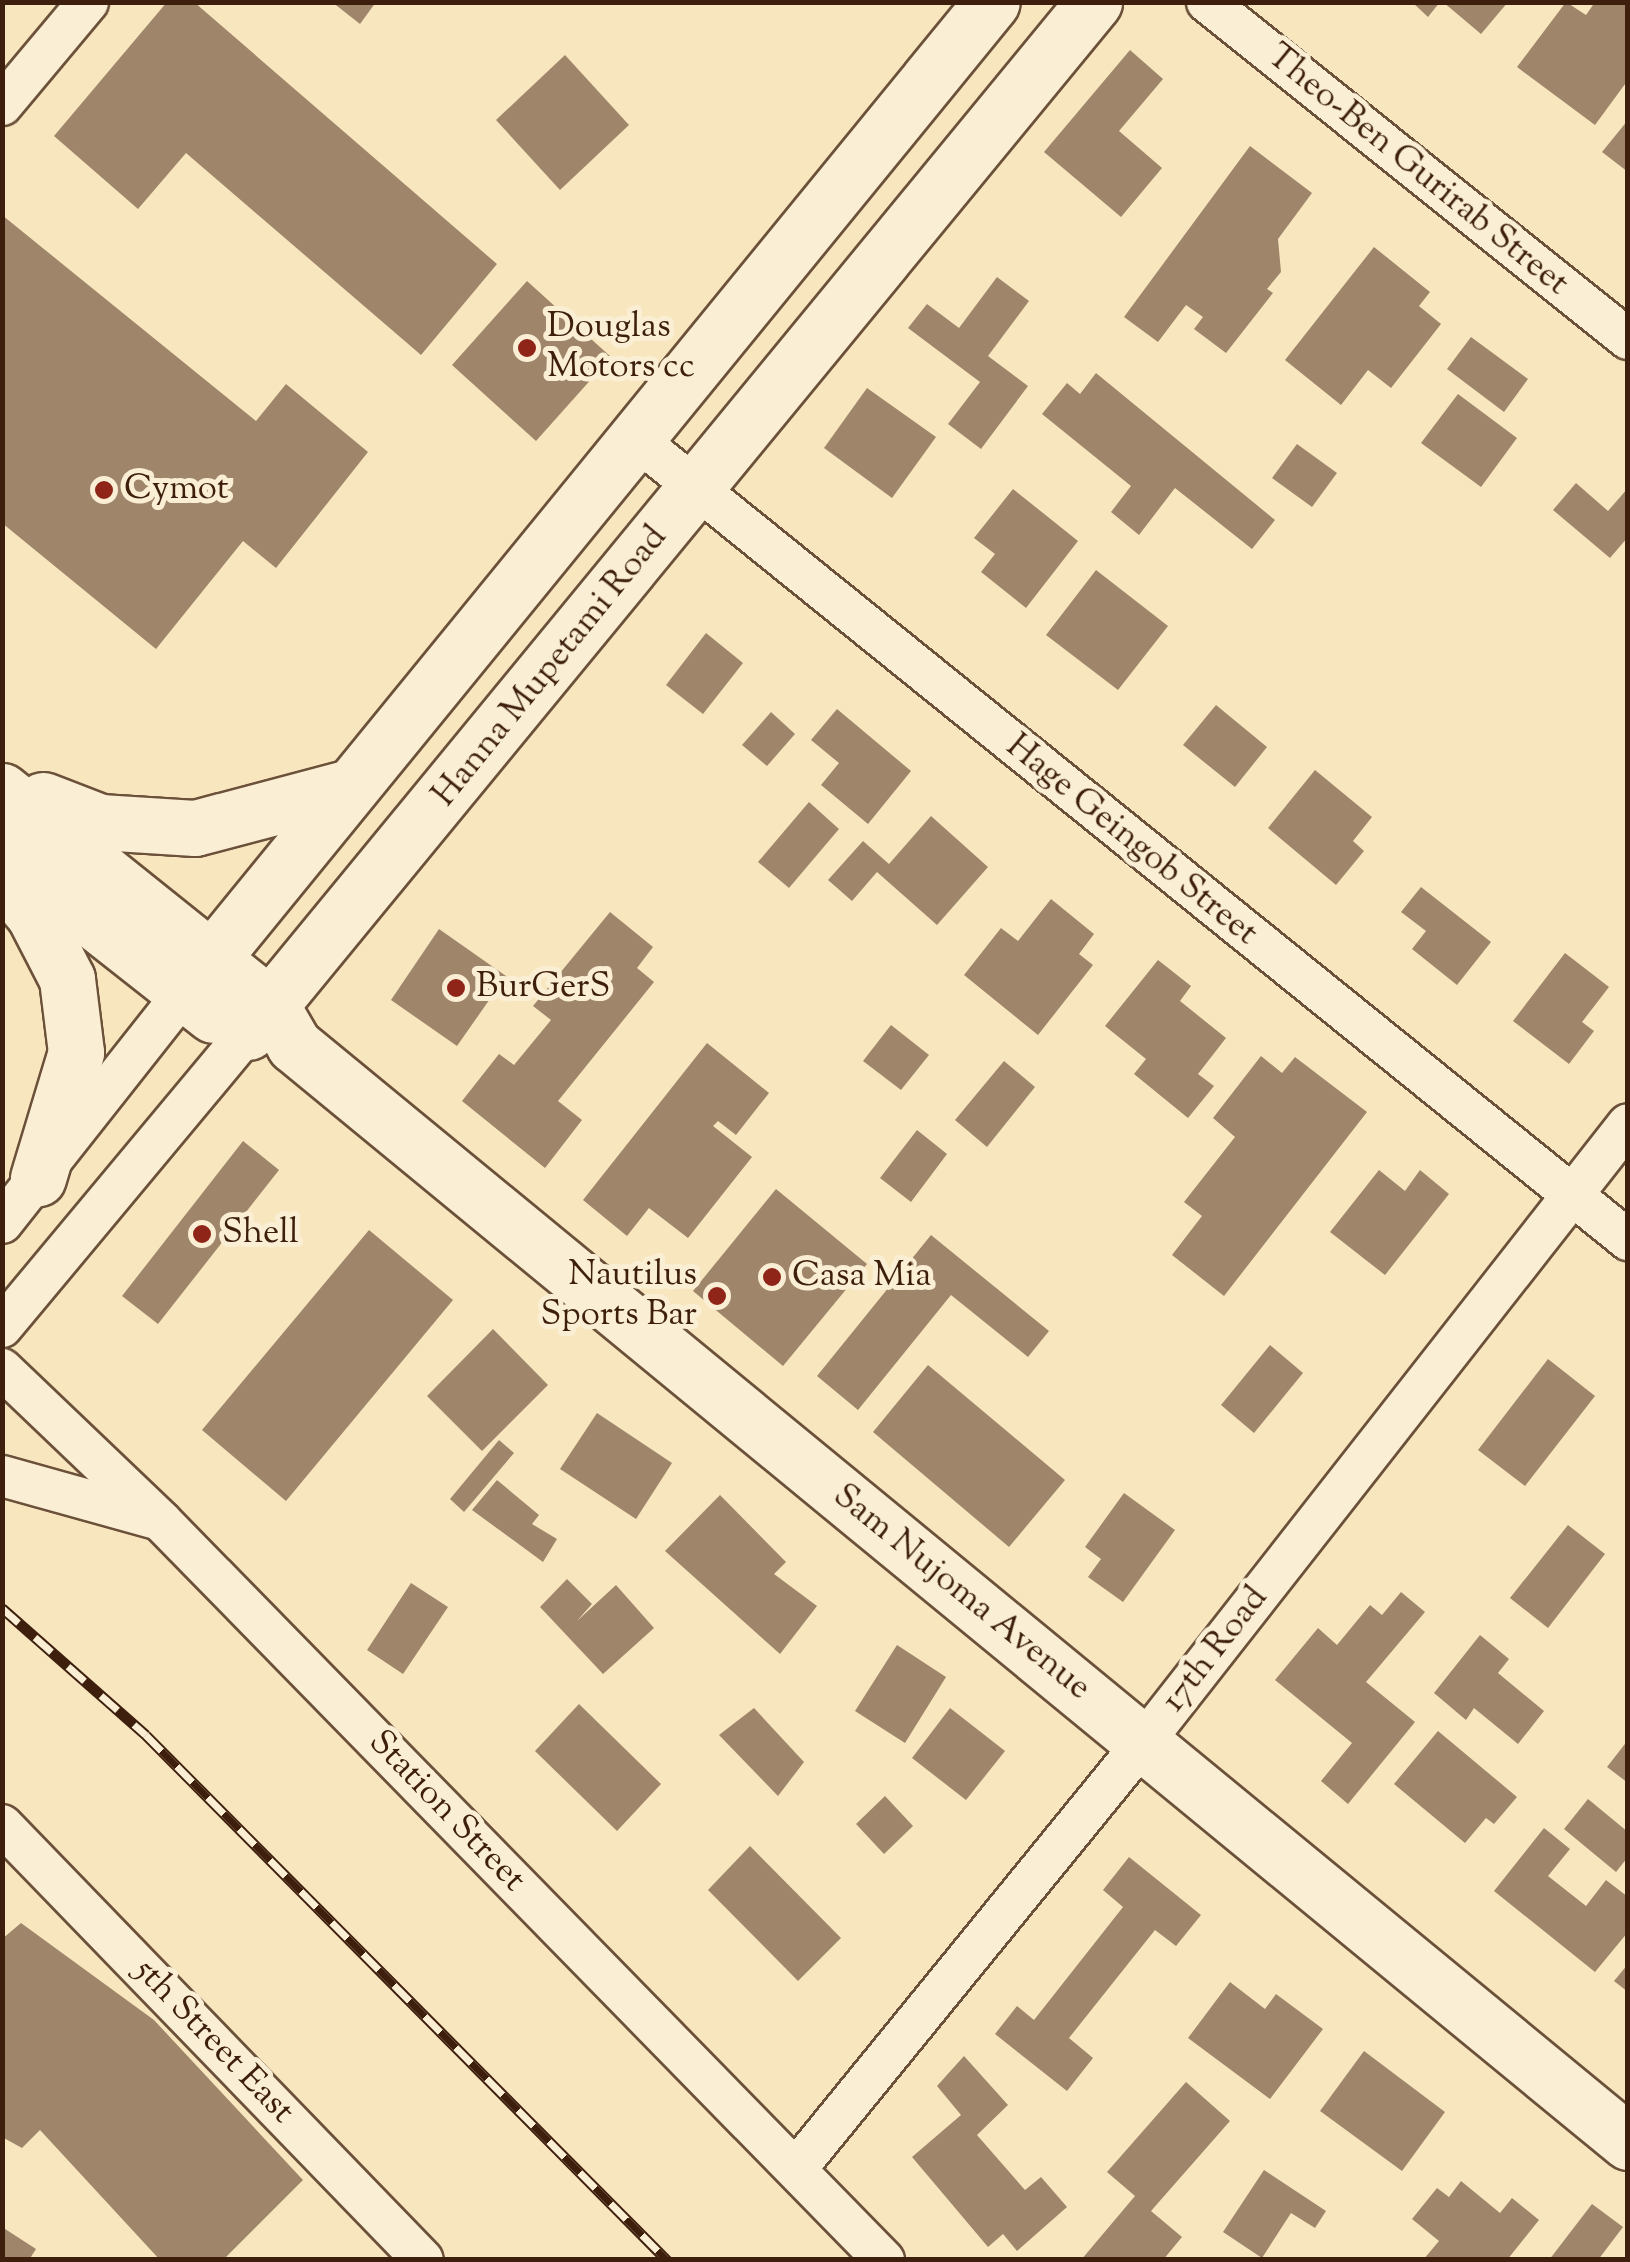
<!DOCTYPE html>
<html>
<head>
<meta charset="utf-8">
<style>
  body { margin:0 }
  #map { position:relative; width:1630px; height:2262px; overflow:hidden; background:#f8e6bf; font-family:"Sorts Mill Goudy",serif }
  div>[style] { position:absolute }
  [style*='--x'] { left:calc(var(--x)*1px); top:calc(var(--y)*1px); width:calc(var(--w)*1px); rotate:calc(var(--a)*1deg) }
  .building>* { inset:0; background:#9f866a }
  .roads { filter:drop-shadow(2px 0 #6c513a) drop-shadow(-2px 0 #6c513a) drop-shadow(0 2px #6c513a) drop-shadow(0 -2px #6c513a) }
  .street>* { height:40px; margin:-20px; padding:0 20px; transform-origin:20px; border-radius:20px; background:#faefd5 }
  .secondary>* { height:55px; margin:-27.5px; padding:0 27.5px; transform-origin:27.5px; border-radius:27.5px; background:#faefd5 }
  .rail>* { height:11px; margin-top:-5.5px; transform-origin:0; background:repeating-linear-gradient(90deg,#faefd5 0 22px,#3e1f0e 0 44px); box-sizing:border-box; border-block:2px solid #3e1f0e }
  .dots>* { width:28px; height:28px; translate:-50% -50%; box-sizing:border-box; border:5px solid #faefd5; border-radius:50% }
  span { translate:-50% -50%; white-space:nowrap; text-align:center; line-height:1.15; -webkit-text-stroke:10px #faefd5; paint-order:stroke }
  .street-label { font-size:35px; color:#3e1f0e }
  .poi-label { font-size:35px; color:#3e1f0e }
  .left { translate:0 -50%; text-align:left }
  .right { translate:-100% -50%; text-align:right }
  .frame { position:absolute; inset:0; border:5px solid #3e1f0e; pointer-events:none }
</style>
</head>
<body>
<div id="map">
  <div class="building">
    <div style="clip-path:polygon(167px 2px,194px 2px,497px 264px,421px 355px,186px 153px,138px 209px,54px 136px)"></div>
    <div style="clip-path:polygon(332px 2px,376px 2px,360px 24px)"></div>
    <div style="clip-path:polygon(1412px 2px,1440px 2px,1428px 17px)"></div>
    <div style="clip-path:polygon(1443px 2px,1508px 2px,1481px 34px)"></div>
    <div style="clip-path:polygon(1566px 2px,1586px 15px,1595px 2px,1628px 2px,1628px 80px,1595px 125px,1517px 67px)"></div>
    <div style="clip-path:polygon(1130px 50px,1163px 79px,1119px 131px,1162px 168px,1121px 217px,1044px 152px)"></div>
    <div style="clip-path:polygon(565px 55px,629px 125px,560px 190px,496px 120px)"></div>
    <div style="clip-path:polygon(1628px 120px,1628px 172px,1602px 152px)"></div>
    <div style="clip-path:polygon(1250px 146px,1312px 193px,1278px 239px,1281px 272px,1267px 289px,1273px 293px,1226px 353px,1194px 329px,1203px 317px,1186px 305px,1158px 342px,1124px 317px)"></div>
    <div style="clip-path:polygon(2px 215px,256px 421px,286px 384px,368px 452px,276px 568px,243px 541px,156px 649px,2px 523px)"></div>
    <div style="clip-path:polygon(1374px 247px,1430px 292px,1419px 306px,1441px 324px,1391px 388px,1368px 370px,1341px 405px,1285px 360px)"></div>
    <div style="clip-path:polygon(997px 277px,1029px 301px,988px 356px,1028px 386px,981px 449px,948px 424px,980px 382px,908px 328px,927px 304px,959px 328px)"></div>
    <div style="clip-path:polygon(527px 281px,611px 357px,536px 441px,452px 365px)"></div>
    <div style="clip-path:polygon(1471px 337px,1528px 379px,1504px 412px,1447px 369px)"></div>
    <div style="clip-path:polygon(1096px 373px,1275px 520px,1252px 549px,1175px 488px,1139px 535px,1111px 512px,1131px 486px,1042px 414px,1067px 383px,1080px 394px)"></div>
    <div style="clip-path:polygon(867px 388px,936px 437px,892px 498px,824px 448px)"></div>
    <div style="clip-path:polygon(1458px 394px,1517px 438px,1481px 487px,1421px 443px)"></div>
    <div style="clip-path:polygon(1297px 444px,1337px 473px,1312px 507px,1272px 478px)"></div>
    <div style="clip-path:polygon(1576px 483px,1608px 511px,1628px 488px,1628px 537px,1610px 558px,1553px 510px)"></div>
    <div style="clip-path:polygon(1013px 489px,1078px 541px,1026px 608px,981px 572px,995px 554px,974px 538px)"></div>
    <div style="clip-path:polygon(1096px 570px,1168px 626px,1118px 690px,1046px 635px)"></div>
    <div style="clip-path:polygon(706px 633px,743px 663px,703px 714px,666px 685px)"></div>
    <div style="clip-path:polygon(1216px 705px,1267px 747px,1235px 787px,1183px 745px)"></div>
    <div style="clip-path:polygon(837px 709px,911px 771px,868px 824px,821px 785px,839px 763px,811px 740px)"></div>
    <div style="clip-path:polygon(771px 712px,795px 734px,767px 766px,742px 745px)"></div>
    <div style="clip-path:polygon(1315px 770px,1372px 817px,1353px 841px,1364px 851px,1336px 885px,1268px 828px)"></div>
    <div style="clip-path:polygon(809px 802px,839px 829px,789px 888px,758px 862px)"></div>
    <div style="clip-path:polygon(931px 816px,988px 867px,937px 925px,877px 872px,852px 901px,828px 880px,863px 841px,889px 864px)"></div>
    <div style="clip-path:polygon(1421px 887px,1491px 942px,1457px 985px,1412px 949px,1426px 931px,1401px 912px)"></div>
    <div style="clip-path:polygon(1051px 899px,1094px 934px,1079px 954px,1093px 965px,1038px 1035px,964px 975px,1001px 928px,1018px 941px)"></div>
    <div style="clip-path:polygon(610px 912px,653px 947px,637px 968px,654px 982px,558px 1101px,582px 1120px,545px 1168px,462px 1101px,499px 1054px,514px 1065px,551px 1020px,533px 1006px)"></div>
    <div style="clip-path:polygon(439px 929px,506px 976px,457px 1046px,391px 1000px)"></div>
    <div style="clip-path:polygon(1565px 953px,1609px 987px,1582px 1022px,1594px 1031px,1569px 1064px,1513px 1021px)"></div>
    <div style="clip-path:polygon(1158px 960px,1191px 986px,1180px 1001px,1226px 1038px,1198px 1074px,1214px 1086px,1188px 1118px,1134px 1074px,1146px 1059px,1105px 1026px)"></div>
    <div style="clip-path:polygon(891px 1025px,929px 1055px,901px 1090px,863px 1061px)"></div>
    <div style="clip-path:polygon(707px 1043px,769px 1093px,736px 1135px,718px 1121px,713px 1126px,752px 1157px,688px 1238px,649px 1208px,627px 1236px,583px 1200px)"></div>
    <div style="clip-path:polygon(1261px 1056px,1282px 1073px,1295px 1057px,1367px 1112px,1224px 1296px,1172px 1255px,1202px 1216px,1184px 1202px,1235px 1137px,1213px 1118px)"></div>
    <div style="clip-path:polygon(1004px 1061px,1035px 1087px,987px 1147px,955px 1120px)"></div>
    <div style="clip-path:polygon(917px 1130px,947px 1154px,911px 1202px,880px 1178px)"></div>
    <div style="clip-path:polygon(243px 1141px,279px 1170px,158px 1324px,122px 1296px)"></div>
    <div style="clip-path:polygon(1379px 1170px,1405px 1191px,1420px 1170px,1449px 1194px,1385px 1275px,1330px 1232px)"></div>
    <div style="clip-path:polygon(776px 1189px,867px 1264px,783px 1366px,693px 1291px)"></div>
    <div style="clip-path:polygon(369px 1230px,453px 1300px,286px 1501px,202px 1430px)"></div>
    <div style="clip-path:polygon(931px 1235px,1049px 1331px,1028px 1357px,951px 1295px,858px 1410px,817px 1376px)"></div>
    <div style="clip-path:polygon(493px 1329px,548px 1385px,482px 1451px,427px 1396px)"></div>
    <div style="clip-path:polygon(1270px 1345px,1303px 1373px,1254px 1433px,1221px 1405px)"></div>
    <div style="clip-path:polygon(1548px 1359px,1595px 1396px,1525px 1486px,1478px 1450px)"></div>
    <div style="clip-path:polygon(928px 1365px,1065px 1480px,1009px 1547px,873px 1432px)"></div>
    <div style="clip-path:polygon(597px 1413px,672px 1463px,636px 1519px,560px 1469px)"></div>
    <div style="clip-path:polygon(499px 1440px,514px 1453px,464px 1512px,450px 1499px)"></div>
    <div style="clip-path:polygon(497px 1480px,539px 1515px,532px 1524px,557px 1539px,543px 1562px,472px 1510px)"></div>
    <div style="clip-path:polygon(1124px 1493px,1175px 1530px,1123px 1602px,1088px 1577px,1101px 1559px,1085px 1547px)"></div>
    <div style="clip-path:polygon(720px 1495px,786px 1562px,774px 1574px,817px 1606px,780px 1654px,665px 1551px)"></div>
    <div style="clip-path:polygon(1568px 1525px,1605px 1554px,1548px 1628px,1510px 1598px)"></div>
    <div style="clip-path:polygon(567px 1579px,592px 1604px,577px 1621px,616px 1585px,654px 1628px,603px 1674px,540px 1607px)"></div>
    <div style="clip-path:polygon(411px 1583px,448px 1607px,403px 1674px,367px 1650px)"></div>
    <div style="clip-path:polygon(1401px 1592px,1425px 1612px,1366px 1682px,1415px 1722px,1348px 1804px,1321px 1781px,1352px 1743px,1275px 1680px,1318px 1628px,1337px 1645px,1370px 1605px,1382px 1615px)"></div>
    <div style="clip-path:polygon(1480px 1635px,1509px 1659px,1498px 1673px,1544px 1711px,1518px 1744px,1474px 1708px,1466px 1720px,1434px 1693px)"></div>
    <div style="clip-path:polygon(897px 1645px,946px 1677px,905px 1743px,855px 1711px)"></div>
    <div style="clip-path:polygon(579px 1704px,661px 1784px,617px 1831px,535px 1751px)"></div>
    <div style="clip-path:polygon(754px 1708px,804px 1762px,778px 1796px,719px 1735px)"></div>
    <div style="clip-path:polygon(950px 1708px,1005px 1751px,966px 1800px,912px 1758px)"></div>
    <div style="clip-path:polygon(1438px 1731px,1517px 1797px,1494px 1824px,1486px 1818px,1465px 1843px,1394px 1784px)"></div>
    <div style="clip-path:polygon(1628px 1740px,1628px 1783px,1607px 1767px)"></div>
    <div style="clip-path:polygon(885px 1796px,913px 1826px,884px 1854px,856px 1824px)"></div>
    <div style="clip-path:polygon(1588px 1799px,1628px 1832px,1628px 1857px,1616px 1872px,1564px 1829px)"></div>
    <div style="clip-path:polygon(1544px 1828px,1570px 1849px,1548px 1876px,1586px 1906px,1606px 1880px,1628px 1897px,1628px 1932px,1595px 1972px,1494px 1891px)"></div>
    <div style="clip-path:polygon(750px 1846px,841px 1938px,798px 1981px,708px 1890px)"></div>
    <div style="clip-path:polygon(1129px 1857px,1201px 1915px,1176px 1946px,1155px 1930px,1069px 2038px,1093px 2058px,1067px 2091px,995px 2034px,1017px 2006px,1034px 2020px,1123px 1907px,1103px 1890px)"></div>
    <div style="clip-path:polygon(21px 1923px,154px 2020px,303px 2180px,223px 2260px,160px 2260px,40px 2130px,22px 2148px,2px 2137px,2px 1939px)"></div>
    <div style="clip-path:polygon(1628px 1964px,1628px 1992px,1614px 1981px)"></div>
    <div style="clip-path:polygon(1230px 1982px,1265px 2009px,1276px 1994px,1323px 2029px,1270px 2099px,1188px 2038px)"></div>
    <div style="clip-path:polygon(1364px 2051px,1445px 2112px,1402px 2171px,1320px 2111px)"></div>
    <div style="clip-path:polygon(964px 2056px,1008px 2105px,977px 2135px,1025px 2190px,1041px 2177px,1067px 2207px,1017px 2251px,1003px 2234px,988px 2247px,912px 2157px,961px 2115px,937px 2086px)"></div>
    <div style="clip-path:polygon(1186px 2082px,1230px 2121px,1151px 2211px,1182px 2237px,1163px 2260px,1081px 2260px,1135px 2196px,1107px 2172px)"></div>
    <div style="clip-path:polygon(1264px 2170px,1326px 2211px,1315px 2228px,1291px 2213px,1262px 2258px,1223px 2232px)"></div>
    <div style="clip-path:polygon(1461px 2181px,1500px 2213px,1512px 2198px,1539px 2220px,1507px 2260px,1423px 2260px,1439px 2241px,1412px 2219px,1437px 2188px,1449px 2197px)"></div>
    <div style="clip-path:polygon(1592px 2204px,1623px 2227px,1598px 2260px,1549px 2260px)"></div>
    <div style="clip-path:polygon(2px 2227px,36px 2249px,29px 2260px,2px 2260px)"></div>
  </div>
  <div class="roads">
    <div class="street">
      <div style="--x:1207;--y:2;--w:539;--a:38.68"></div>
      <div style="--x:2;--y:105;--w:134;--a:-50.1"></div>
      <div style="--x:637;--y:440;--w:1274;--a:38.91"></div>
      <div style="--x:2;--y:1223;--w:290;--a:-51.7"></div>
      <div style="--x:2;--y:1327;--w:380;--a:-50.2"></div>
      <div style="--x:2;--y:1369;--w:220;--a:43.7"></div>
      <div style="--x:161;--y:1521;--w:1034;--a:45.63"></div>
      <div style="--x:2;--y:1476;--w:156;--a:15.6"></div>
      <div style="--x:2;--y:1825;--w:605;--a:45.94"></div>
      <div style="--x:796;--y:2169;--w:549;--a:-50.84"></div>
      <div style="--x:1143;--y:1743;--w:786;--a:-51.92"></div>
    </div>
    <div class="secondary">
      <div style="--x:2;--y:791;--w:346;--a:38.7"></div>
      <div style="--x:272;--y:1007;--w:44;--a:59.9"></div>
      <div style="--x:294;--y:1045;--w:1727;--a:39.43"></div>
      <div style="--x:43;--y:800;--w:61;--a:21.1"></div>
      <div style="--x:100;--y:822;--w:95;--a:3.6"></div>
      <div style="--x:195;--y:828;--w:156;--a:-14.8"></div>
      <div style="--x:2;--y:849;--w:268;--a:38.2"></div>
      <div style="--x:2;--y:876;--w:50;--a:50.6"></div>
      <div style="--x:34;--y:915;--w:72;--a:62.7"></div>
      <div style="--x:67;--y:979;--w:74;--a:83"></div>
      <div style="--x:76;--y:1052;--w:132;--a:106.8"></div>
      <div style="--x:182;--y:995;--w:1281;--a:-50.8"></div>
      <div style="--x:248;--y:1032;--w:1333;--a:-50.6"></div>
    </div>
  </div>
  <div class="rail">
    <div style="--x:2;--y:1608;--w:192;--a:41.4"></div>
    <div style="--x:146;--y:1735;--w:740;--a:45.22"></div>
  </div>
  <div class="dots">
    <div style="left:527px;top:348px;background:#8f2418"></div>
    <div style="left:104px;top:490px;background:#8f2418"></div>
    <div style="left:456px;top:988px;background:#8f2418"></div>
    <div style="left:202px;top:1234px;background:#8f2418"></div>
    <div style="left:772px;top:1277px;background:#8f2418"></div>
    <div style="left:717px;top:1296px;background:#8f2418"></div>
  </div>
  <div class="street-label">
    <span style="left:1417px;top:171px;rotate:39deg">Theo-Ben Gurirab Street</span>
    <span style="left:551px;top:667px;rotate:-51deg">Hanna Mupetami Road</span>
    <span style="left:1131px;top:841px;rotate:39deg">Hage Geingob Street</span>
    <span style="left:961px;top:1593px;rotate:39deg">Sam Nujoma Avenue</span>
    <span style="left:1216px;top:1650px;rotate:-52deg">17th Road</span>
    <span style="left:446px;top:1812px;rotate:46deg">Station Street</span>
    <span style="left:213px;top:2042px;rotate:46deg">5th Street East</span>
  </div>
  <div class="poi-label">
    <span class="left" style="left:547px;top:348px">Douglas<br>Motors cc</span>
    <span class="left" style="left:124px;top:490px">Cymot</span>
    <span class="left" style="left:476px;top:988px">BurGerS</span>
    <span class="left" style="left:222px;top:1234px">Shell</span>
    <span class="right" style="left:697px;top:1296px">Nautilus<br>Sports Bar</span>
    <span class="left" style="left:792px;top:1277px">Casa Mia</span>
  </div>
  <div class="frame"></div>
</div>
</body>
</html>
